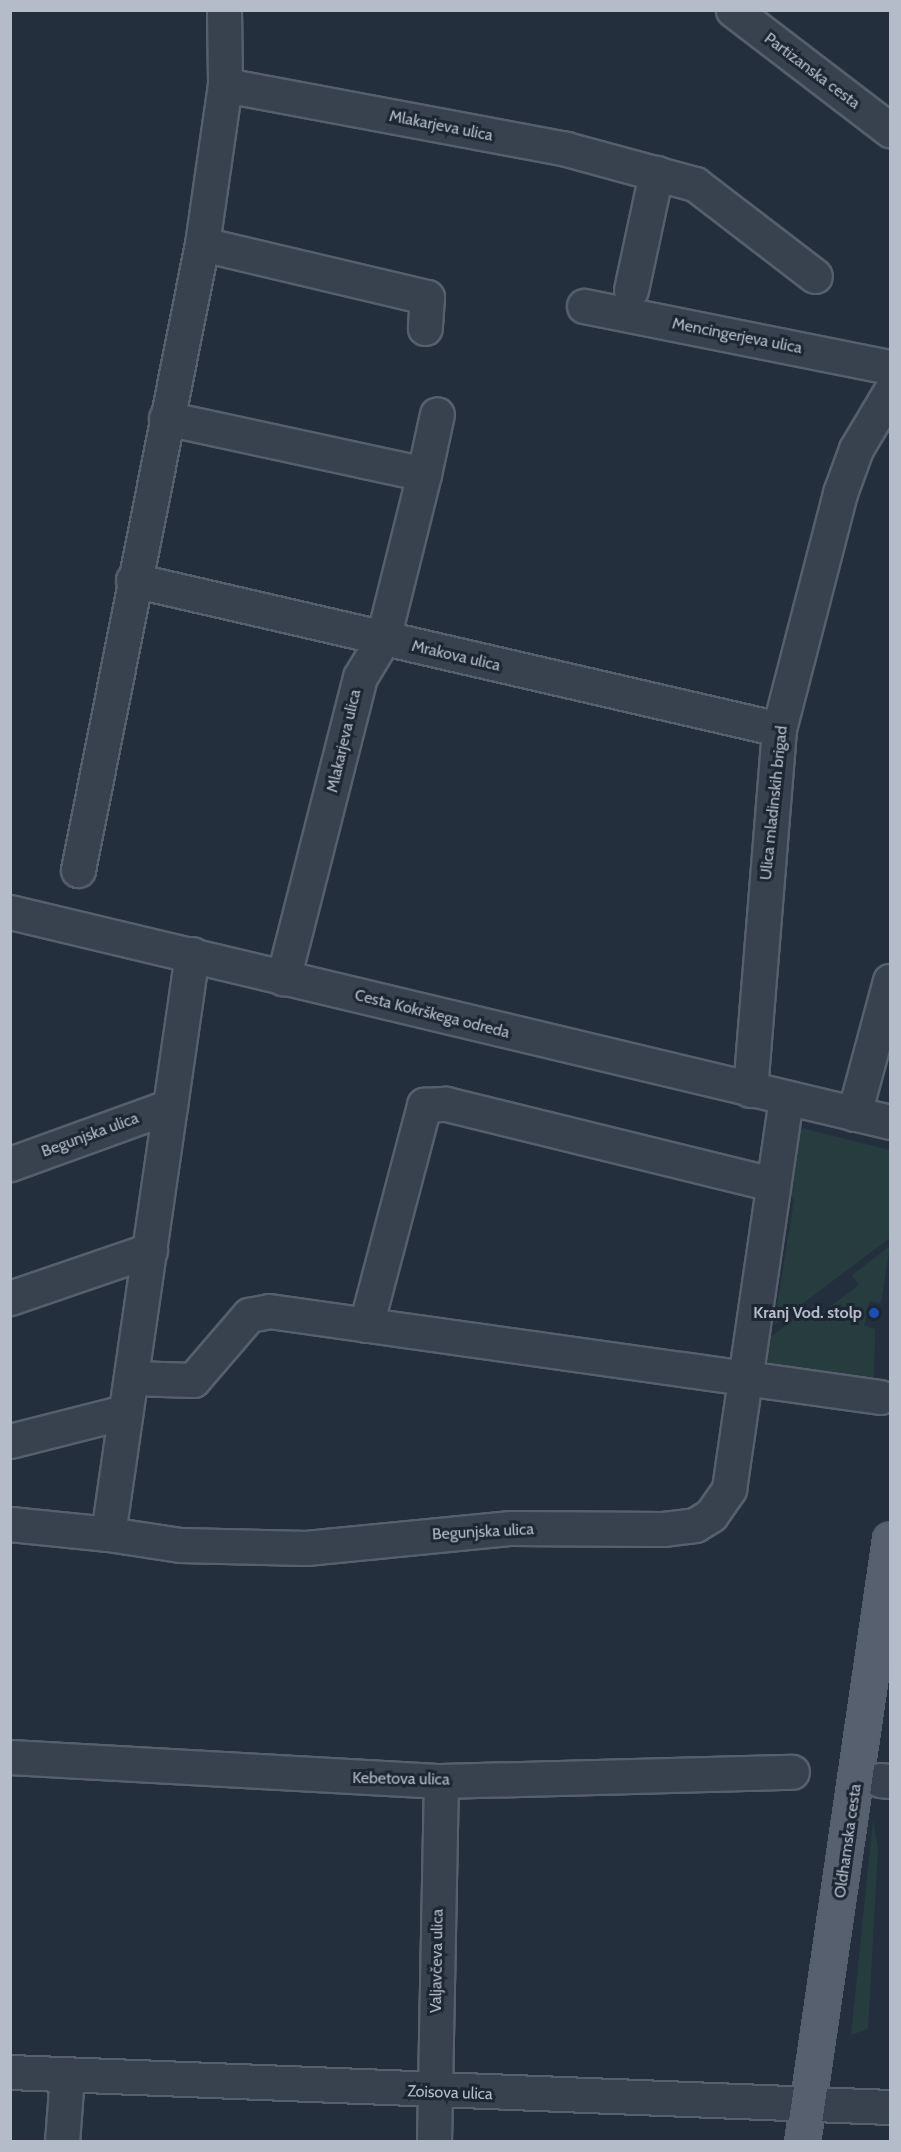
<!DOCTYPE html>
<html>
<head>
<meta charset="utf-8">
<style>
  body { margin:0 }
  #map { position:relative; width:901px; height:2152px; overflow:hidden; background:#242f3e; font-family:Cabin,sans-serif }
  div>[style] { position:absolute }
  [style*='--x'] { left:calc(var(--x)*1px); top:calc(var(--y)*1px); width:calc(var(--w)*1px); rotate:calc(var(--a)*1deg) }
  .green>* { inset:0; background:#263c3f }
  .roads { filter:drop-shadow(2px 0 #565f6c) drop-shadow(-2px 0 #565f6c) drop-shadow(0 2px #565f6c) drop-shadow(0 -2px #565f6c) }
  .minor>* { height:33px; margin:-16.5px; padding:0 16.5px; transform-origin:16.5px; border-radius:16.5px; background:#38414e }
  .major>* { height:33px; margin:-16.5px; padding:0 16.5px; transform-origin:16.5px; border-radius:16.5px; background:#56606e }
  .dots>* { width:16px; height:16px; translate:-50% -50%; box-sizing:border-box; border:3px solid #1d2633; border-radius:50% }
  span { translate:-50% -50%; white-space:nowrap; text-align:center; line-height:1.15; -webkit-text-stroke:6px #1d2633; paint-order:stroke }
  .street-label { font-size:16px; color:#b4bcc9 }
  .poi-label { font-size:16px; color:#b4bcc9; font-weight:700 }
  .right { translate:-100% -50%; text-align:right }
  .frame { position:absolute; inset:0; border:12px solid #b4bcc9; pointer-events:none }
</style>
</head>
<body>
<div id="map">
  <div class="green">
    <div style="clip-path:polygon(798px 1127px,890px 1150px,890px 1238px,774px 1325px,794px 1200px,782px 1184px)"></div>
    <div style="clip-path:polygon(890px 1246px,881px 1303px,870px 1301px,864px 1326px,875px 1329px,874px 1386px,774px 1372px,763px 1363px,760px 1345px,813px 1305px,820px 1314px,859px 1285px,852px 1275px)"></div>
    <div style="clip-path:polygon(873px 1820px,878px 1848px,868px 2029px,851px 2035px)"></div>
  </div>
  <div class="roads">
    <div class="minor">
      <div style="--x:224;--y:10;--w:75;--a:89.2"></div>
      <div style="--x:225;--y:85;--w:347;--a:10.6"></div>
      <div style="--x:566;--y:149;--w:134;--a:15.2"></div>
      <div style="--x:695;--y:184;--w:151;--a:37.5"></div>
      <div style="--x:733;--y:10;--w:198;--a:37.4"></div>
      <div style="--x:202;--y:244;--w:231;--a:13.3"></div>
      <div style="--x:427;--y:297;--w:31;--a:94"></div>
      <div style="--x:631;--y:290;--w:120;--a:-77.9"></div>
      <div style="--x:584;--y:306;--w:312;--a:11.3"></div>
      <div style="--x:166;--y:418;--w:264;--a:12.2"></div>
      <div style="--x:424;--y:474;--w:170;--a:104"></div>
      <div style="--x:383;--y:639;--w:44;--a:121.2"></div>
      <div style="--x:360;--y:677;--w:311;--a:104.3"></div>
      <div style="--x:424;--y:474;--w:61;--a:-77.8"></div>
      <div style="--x:133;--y:580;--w:663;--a:12.99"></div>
      <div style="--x:78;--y:870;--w:638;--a:-78.8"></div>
      <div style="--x:202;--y:244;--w:161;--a:-81.8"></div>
      <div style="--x:10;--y:912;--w:905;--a:13.42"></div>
      <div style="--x:192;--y:954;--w:586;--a:98.24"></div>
      <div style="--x:108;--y:1534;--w:73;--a:8.7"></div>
      <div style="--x:180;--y:1545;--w:126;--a:1.4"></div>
      <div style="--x:306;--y:1548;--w:206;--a:-5.6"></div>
      <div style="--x:511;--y:1528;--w:152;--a:0.4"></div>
      <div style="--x:663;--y:1529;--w:32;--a:-7"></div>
      <div style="--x:695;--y:1525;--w:19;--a:-32"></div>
      <div style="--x:711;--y:1515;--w:32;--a:-55"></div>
      <div style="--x:729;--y:1489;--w:395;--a:-81.7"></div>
      <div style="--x:750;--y:1090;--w:362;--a:-85.4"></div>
      <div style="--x:779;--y:729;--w:244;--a:-75.5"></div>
      <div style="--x:840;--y:493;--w:47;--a:-70"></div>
      <div style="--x:856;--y:449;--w:66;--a:-59.2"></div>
      <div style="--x:854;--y:1114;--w:138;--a:-74.9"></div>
      <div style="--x:10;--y:1164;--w:170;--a:-19.9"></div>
      <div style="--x:10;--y:1298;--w:148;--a:-18.9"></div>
      <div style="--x:366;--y:1325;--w:228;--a:-75.2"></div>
      <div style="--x:424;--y:1105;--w:22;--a:-3"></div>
      <div style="--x:446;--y:1104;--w:335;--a:13.8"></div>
      <div style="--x:131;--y:1378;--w:62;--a:1.8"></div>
      <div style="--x:193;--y:1380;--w:86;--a:-49.3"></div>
      <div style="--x:249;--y:1315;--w:20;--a:-11"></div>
      <div style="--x:269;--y:1311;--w:617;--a:8.01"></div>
      <div style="--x:10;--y:1441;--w:119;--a:-14.2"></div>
      <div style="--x:10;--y:1524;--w:99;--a:5.8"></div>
      <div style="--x:10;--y:1757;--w:432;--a:3.2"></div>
      <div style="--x:441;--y:1781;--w:351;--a:-1.5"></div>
      <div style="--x:880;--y:1780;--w:10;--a:6"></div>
      <div style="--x:10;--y:2072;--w:881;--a:2.28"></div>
      <div style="--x:62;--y:2142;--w:67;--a:-85.7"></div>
      <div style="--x:434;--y:2142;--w:361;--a:-88.9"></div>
    </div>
    <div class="major">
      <div style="--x:802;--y:2142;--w:609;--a:-81.7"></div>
    </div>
  </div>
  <div class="dots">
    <div style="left:874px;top:1313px;background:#1a4fb4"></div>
  </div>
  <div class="street-label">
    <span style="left:812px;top:71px;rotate:37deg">Partizanska cesta</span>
    <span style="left:441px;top:126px;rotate:11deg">Mlakarjeva ulica</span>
    <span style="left:737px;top:336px;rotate:11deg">Mencingerjeva ulica</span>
    <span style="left:456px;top:656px;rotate:13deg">Mrakova ulica</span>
    <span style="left:344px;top:741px;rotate:-77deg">Mlakarjeva ulica</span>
    <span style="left:774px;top:803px;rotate:-84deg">Ulica mladinskih brigad</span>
    <span style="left:432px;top:1014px;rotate:14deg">Cesta Kokrškega odreda</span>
    <span style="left:90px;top:1135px;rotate:-20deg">Begunjska ulica</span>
    <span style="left:483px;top:1532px;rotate:-3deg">Begunjska ulica</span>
    <span style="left:401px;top:1779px;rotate:1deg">Kebetova ulica</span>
    <span style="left:848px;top:1841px;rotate:-82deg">Oldhamska cesta</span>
    <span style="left:437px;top:1961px;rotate:-89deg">Valjavčeva ulica</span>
    <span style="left:450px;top:2093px;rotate:2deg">Zoisova ulica</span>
  </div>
  <div class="poi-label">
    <span class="right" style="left:862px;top:1313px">Kranj Vod. stolp</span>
  </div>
  <div class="frame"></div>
</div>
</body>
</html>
